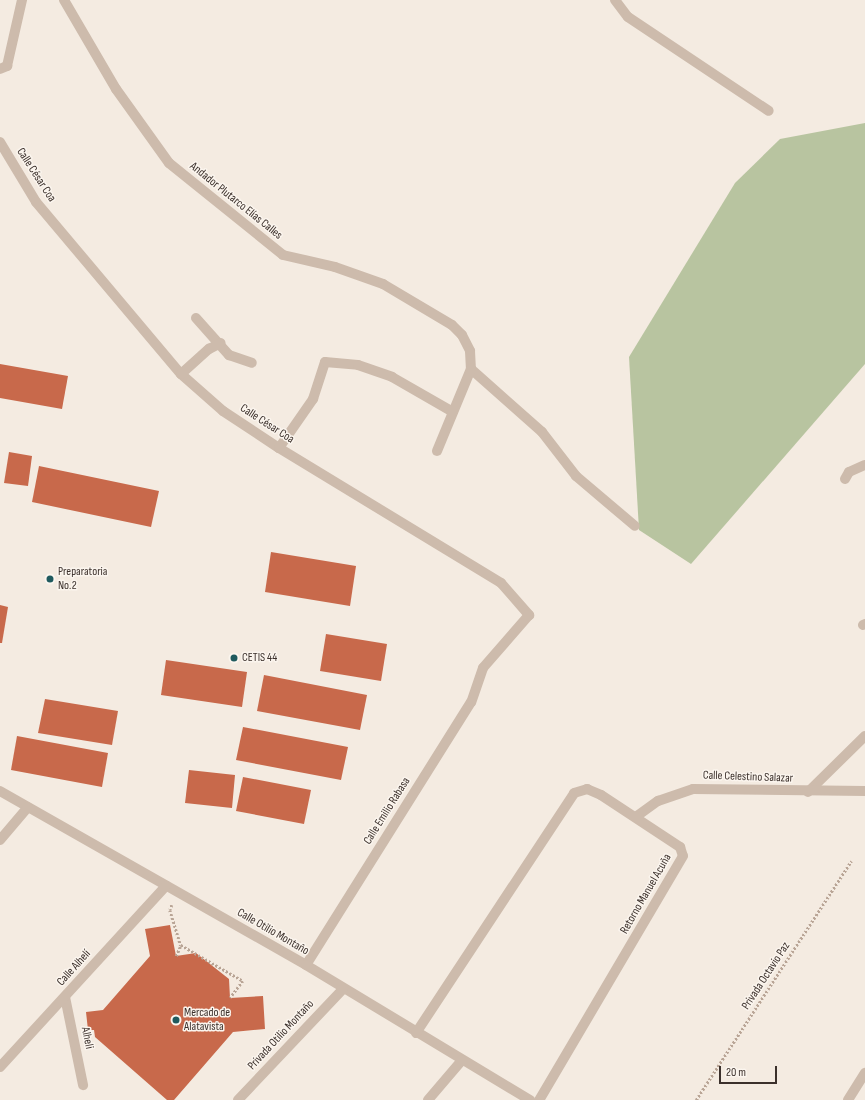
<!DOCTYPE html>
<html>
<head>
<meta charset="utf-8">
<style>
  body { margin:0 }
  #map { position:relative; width:865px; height:1100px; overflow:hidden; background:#f4ebe1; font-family:"Sofia Sans Condensed",sans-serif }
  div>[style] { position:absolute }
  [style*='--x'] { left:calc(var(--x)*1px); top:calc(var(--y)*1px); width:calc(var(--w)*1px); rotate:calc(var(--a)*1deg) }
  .green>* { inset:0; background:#b8c4a0 }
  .building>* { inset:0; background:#c8694b }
  .path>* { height:2.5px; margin-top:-1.25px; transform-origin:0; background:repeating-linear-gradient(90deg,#b9a596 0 2px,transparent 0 4px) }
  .minor>* { height:10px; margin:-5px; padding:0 5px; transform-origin:5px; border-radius:5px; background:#cdbbac }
  .dots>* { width:11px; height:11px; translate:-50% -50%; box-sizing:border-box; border:2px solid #fbf5ee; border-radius:50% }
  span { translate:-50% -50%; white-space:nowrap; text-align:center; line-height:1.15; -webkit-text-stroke:3px #fbf5ee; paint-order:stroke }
  .street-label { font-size:12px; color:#3b302b }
  .poi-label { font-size:12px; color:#3b302b }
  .left { translate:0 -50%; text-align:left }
  .scale { position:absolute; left:719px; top:1066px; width:58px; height:18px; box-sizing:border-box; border:2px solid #3b302b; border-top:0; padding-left:5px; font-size:12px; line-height:14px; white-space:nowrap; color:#3b302b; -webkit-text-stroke:3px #fbf5ee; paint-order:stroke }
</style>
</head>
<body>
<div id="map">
  <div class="green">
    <div style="clip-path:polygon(865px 123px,865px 364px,691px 564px,639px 530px,629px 357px,735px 183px,780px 139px)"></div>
  </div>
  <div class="building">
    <div style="clip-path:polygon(0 364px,68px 376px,62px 409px,0 398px)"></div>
    <div style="clip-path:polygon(9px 452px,32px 456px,28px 486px,4px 483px)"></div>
    <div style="clip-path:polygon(39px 466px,159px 491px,151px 527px,32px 502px)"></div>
    <div style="clip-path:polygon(271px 552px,356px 566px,350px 606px,265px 592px)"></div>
    <div style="clip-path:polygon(0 605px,8px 607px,2px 643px,0 643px)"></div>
    <div style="clip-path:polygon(326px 634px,387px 644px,381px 681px,320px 671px)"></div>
    <div style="clip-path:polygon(166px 660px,247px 672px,242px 707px,161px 695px)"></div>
    <div style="clip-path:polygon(264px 675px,367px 695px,360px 730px,257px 711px)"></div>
    <div style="clip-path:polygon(45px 699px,118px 711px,112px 745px,38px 733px)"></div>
    <div style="clip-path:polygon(243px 727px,348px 747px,341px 780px,236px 760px)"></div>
    <div style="clip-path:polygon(17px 736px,108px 753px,102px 787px,11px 770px)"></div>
    <div style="clip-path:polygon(189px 770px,235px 775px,232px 808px,185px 803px)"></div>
    <div style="clip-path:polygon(243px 777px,311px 790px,304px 824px,236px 811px)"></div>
    <div style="clip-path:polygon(170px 925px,176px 956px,196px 953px,229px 979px,230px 998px,263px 996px,265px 1029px,233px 1032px,174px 1100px,167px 1100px,95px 1037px,94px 1030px,88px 1030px,86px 1012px,103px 1010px,150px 956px,145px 929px)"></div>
  </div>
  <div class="path">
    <div style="--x:172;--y:905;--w:5;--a:112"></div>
    <div style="--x:170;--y:910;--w:37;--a:73"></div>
    <div style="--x:181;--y:945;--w:72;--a:30.1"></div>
    <div style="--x:243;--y:981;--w:21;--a:127"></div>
    <div style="--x:176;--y:956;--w:12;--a:-66"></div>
    <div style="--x:696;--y:1100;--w:285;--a:-57"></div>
  </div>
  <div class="minor">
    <div style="--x:64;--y:0;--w:103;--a:59.7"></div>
    <div style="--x:116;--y:89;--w:91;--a:54.4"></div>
    <div style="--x:169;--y:163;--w:146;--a:38.9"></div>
    <div style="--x:283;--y:255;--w:53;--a:13"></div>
    <div style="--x:335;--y:267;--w:51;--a:19.5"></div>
    <div style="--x:383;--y:284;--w:80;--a:30.7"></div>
    <div style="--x:452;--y:325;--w:14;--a:45"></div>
    <div style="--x:462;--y:335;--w:18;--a:63"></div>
    <div style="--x:470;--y:351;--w:18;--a:87"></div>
    <div style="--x:471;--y:369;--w:95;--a:41.6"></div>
    <div style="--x:542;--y:432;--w:56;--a:52.3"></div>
    <div style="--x:576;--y:476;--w:77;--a:40.3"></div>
    <div style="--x:615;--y:0;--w:21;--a:53"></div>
    <div style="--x:628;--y:17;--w:169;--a:33.7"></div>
    <div style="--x:0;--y:69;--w:8;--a:-23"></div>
    <div style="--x:7;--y:66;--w:68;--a:-77.2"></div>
    <div style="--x:0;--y:142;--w:70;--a:59"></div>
    <div style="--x:36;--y:202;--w:225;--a:49.9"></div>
    <div style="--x:181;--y:374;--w:56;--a:41.4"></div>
    <div style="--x:223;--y:411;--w:67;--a:33.5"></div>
    <div style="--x:279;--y:448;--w:260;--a:31.3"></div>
    <div style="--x:501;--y:583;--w:43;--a:48.8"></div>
    <div style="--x:529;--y:615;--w:70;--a:131"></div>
    <div style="--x:483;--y:668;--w:36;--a:109"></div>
    <div style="--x:471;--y:702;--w:310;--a:122.1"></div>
    <div style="--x:196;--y:318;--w:50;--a:48.3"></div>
    <div style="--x:229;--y:355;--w:24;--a:19"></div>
    <div style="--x:181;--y:374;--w:38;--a:-42"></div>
    <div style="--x:209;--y:349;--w:13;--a:-27"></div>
    <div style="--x:279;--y:448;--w:60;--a:-55.2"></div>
    <div style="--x:313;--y:399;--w:39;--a:-72"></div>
    <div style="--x:325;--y:362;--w:33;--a:5"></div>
    <div style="--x:358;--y:365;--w:36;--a:19"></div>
    <div style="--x:392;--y:377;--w:70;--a:29.8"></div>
    <div style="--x:437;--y:451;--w:89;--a:-67.5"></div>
    <div style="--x:845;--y:479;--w:8;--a:-60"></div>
    <div style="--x:849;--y:472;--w:17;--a:-24"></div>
    <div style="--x:863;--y:625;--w:2;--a:-27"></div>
    <div style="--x:0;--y:791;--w:352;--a:29.6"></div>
    <div style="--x:306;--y:965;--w:262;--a:31.1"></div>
    <div style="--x:808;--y:792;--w:80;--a:-44.5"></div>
    <div style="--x:637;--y:816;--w:26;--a:-36"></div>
    <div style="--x:658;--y:801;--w:37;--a:-19"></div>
    <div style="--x:693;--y:789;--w:172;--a:0.7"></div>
    <div style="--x:0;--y:840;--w:43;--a:-49.7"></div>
    <div style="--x:65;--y:997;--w:90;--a:78.4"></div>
    <div style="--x:416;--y:1033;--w:287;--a:-56.6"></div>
    <div style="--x:574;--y:793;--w:14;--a:-17"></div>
    <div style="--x:587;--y:789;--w:15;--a:23"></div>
    <div style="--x:601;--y:795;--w:95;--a:33.4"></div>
    <div style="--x:680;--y:847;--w:9;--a:72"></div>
    <div style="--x:683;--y:856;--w:283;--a:120.5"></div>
    <div style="--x:0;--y:1067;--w:246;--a:-47.5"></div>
    <div style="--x:238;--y:1100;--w:153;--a:-46.6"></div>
    <div style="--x:428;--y:1100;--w:52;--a:-49.6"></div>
    <div style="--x:848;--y:1100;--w:32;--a:-58"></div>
  </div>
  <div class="dots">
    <div style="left:50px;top:579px;background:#1f5a5e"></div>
    <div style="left:234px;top:658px;background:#1f5a5e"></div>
    <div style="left:176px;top:1020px;background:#1f5a5e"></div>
  </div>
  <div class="street-label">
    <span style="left:36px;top:175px;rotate:57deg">Calle César Coa</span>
    <span style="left:236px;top:201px;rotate:39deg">Andador Plutarco Elías Calles</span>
    <span style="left:267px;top:424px;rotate:33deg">Calle César Coa</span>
    <span style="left:748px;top:777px;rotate:2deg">Calle Celestino Salazar</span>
    <span style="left:387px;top:811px;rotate:-58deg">Calle Emilio Rabasa</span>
    <span style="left:646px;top:894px;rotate:-60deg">Retorno Manuel Acuña</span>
    <span style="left:273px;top:932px;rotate:30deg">Calle Otilio Montaño</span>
    <span style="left:74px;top:968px;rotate:-48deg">Calle Alhelí</span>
    <span style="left:766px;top:976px;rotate:-57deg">Privada Octavio Paz</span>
    <span style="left:281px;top:1035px;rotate:-47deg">Privada Otilio Montaño</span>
    <span style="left:87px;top:1038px;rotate:79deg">Alheli</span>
  </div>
  <div class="poi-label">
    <span class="left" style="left:58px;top:579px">Preparatoria<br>No.2</span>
    <span class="left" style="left:242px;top:658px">CETIS 44</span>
    <span class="left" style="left:184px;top:1020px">Mercado de<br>Alatavista</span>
  </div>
  <div class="scale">20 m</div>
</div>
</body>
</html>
